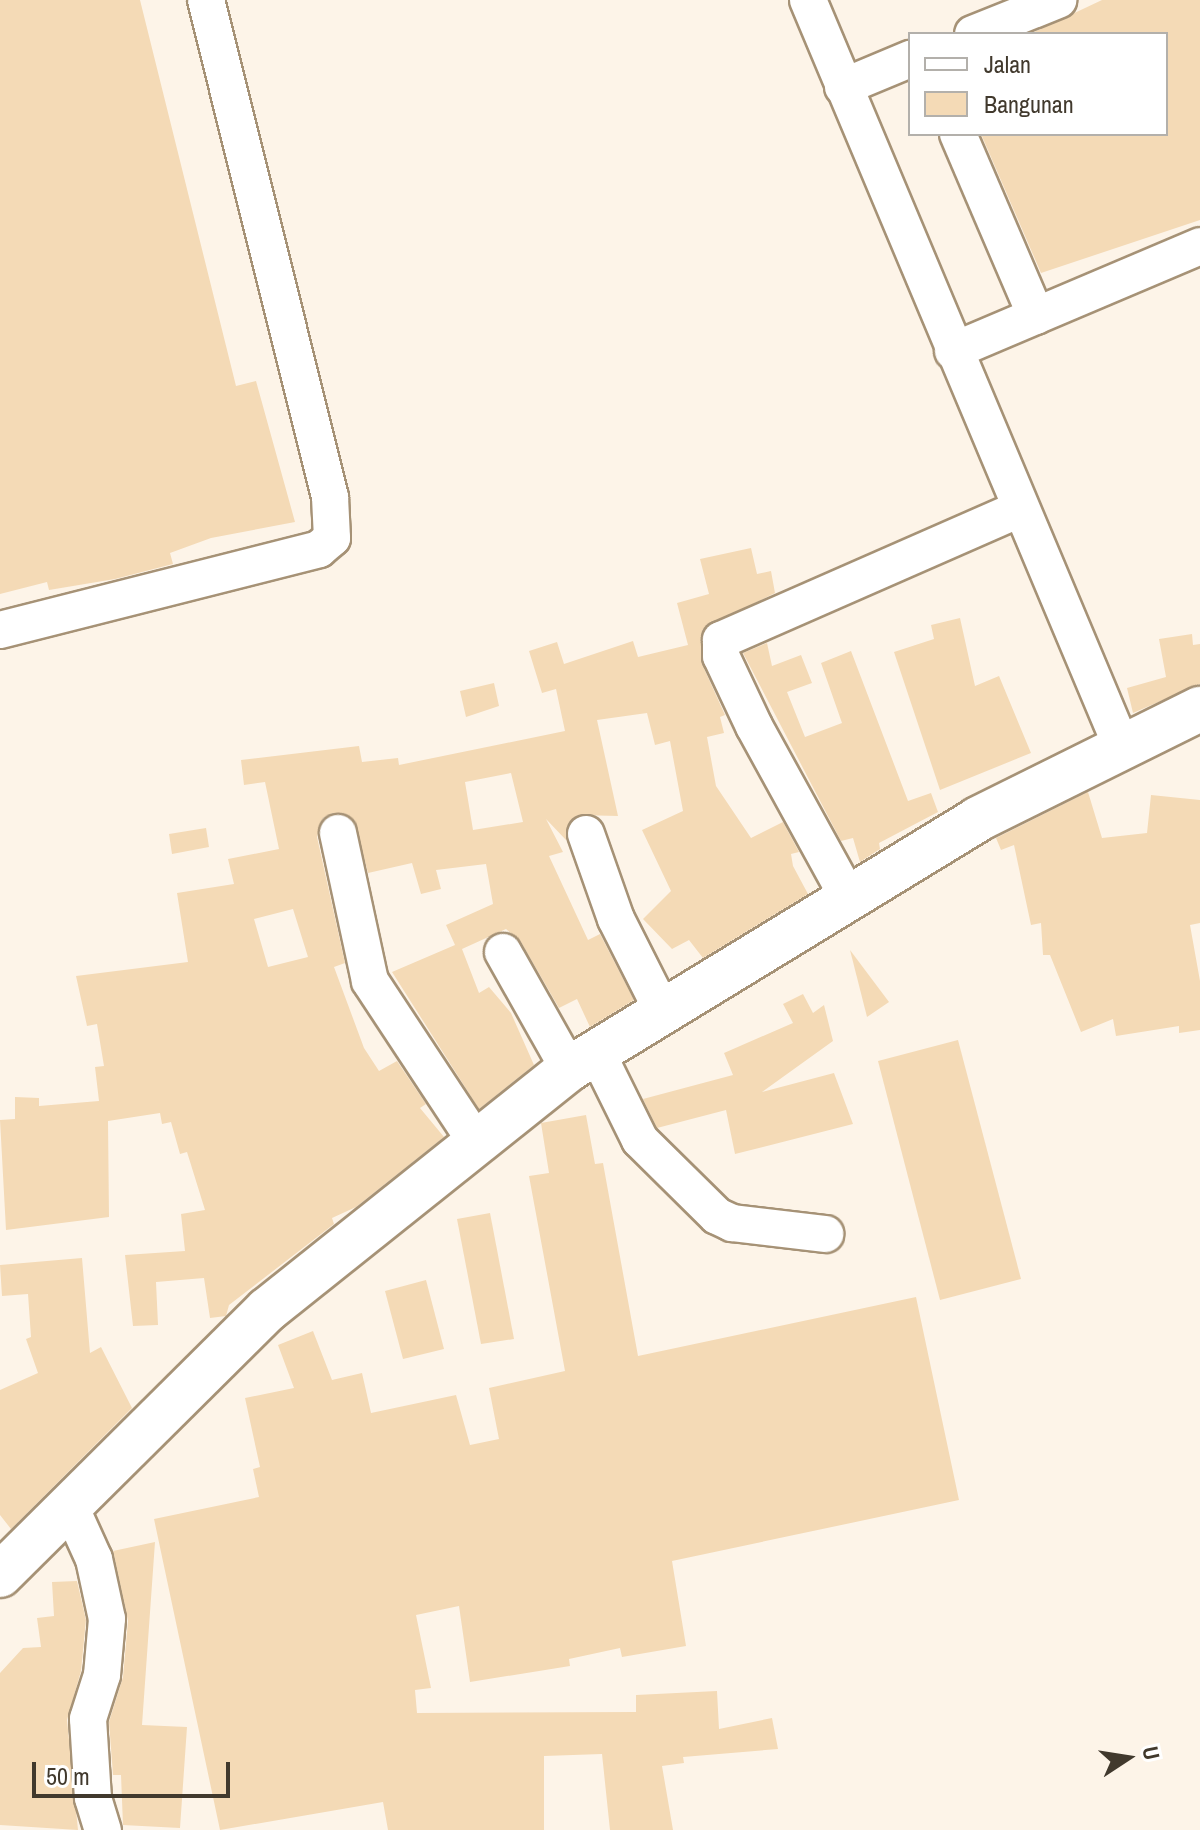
<!DOCTYPE html>
<html>
<head>
<meta charset="utf-8">
<style>
  body { margin:0 }
  #map { position:relative; width:1200px; height:1830px; overflow:hidden; background:#fdf4e8; font-family:"Archivo Narrow",sans-serif }
  div>[style] { position:absolute }
  [style*='--x'] { left:calc(var(--x)*1px); top:calc(var(--y)*1px); width:calc(var(--w)*1px); rotate:calc(var(--a)*1deg) }
  .building>* { inset:0; background:#f4dab6 }
  .roads { filter:drop-shadow(2px 0 #a69276) drop-shadow(-2px 0 #a69276) drop-shadow(0 2px #a69276) drop-shadow(0 -2px #a69276) }
  .minor>* { height:36px; margin:-18px; padding:0 18px; transform-origin:18px; border-radius:18px; background:#fff }
  .major>* { height:44px; margin:-22px; padding:0 22px; transform-origin:22px; border-radius:22px; background:#fff }
  span { translate:-50% -50%; white-space:nowrap; text-align:center; line-height:1.15; -webkit-text-stroke:8px #fff; paint-order:stroke }
  .legend { position:absolute; left:908px; top:32px; width:260px; height:104px; box-sizing:border-box; background:#fff; border:2px solid #b3b0ab; margin:0; padding:10px 14px; list-style:none; font-size:24px; color:#41392d }
  .legend li { display:flex; align-items:center; gap:16px; height:40px }
  .legend b { width:40px; border:2px solid #b3b0ab }
  .north { position:absolute; left:1088px; top:1718px; width:80px; height:80px; -webkit-text-stroke:6px #fff; paint-order:stroke; rotate:78deg; font-size:22px; font-weight:700; line-height:32px; text-align:center; color:#41392d }
  .north::after { content:''; display:block; margin:auto; width:28px; height:36px; background:#41392d; clip-path:polygon(50% 0,100% 100%,50% 72%,0 100%) }
  .scale { position:absolute; left:32px; top:1762px; width:198px; height:36px; box-sizing:border-box; border:4px solid #41392d; border-top:0; padding-left:10px; font-size:24px; line-height:28px; white-space:nowrap; color:#41392d; -webkit-text-stroke:6px #fff; paint-order:stroke }
</style>
</head>
<body>
<div id="map">
  <div class="building">
    <div style="clip-path:polygon(0 0,140px 0,236px 386px,256px 381px,295px 522px,211px 538px,170px 553px,173px 564px,115px 579px,49px 590px,47px 582px,0 594px)"></div>
    <div style="clip-path:polygon(1102px 0,1200px 0,1200px 220px,1041px 273px,981px 134px,1166px 134px,1166px 34px,1030px 34px)"></div>
    <div style="clip-path:polygon(evenodd,751px 548px,757px 574px,771px 571px,775px 593px,703px 629px,702px 664px,725px 715px,720px 717px,724px 733px,707px 737px,716px 786px,751px 838px,783px 822px,799px 852px,791px 854px,793px 866px,808px 894px,703px 958px,689px 940px,672px 949px,643px 919px,671px 891px,642px 830px,683px 811px,670px 741px,655px 745px,647px 713px,597px 720px,618px 816px,578px 815px,570px 821px,566px 840px,546px 819px,563px 852px,549px 856px,588px 940px,600px 934px,634px 1000px,590px 1027px,577px 999px,559px 1008px,521px 942px,506px 929px,462px 949px,479px 993px,489px 987px,511px 1013px,534px 1065px,479px 1109px,392px 972px,455px 945px,446px 925px,493px 904px,486px 864px,436px 870px,441px 889px,421px 894px,412px 863px,368px 873px,354px 820px,333px 813px,323px 818px,317px 837px,345px 963px,334px 967px,364px 1048px,379px 1071px,397px 1061px,426px 1104px,420px 1108px,444px 1137px,356px 1207px,332px 1218px,334px 1224px,229px 1305px,226px 1316px,210px 1318px,204px 1278px,156px 1282px,158px 1325px,133px 1326px,125px 1255px,185px 1251px,181px 1214px,205px 1210px,187px 1152px,180px 1154px,171px 1122px,162px 1124px,160px 1113px,108px 1121px,109px 1217px,6px 1230px,0 1120px,15px 1119px,15px 1097px,39px 1098px,39px 1106px,99px 1101px,95px 1067px,104px 1066px,97px 1024px,87px 1026px,76px 976px,188px 962px,177px 893px,234px 884px,228px 859px,279px 849px,265px 782px,244px 785px,241px 760px,359px 746px,362px 762px,398px 758px,399px 765px,565px 731px,556px 689px,542px 693px,529px 651px,557px 642px,564px 664px,633px 641px,638px 657px,688px 645px,677px 603px,709px 594px,700px 559px,751px 548px,511px 773px,523px 822px,473px 830px,465px 782px,511px 773px,751px 548px,293px 909px,308px 957px,268px 967px,254px 919px,293px 909px)"></div>
    <div style="clip-path:polygon(960px 618px,975px 686px,999px 676px,1031px 753px,940px 790px,894px 652px,934px 639px,931px 625px)"></div>
    <div style="clip-path:polygon(1192px 634px,1193px 645px,1200px 644px,1200px 684px,1133px 713px,1127px 688px,1166px 677px,1159px 639px)"></div>
    <div style="clip-path:polygon(767px 643px,772px 666px,801px 655px,812px 683px,787px 692px,805px 737px,842px 723px,821px 663px,851px 651px,908px 801px,931px 793px,938px 812px,879px 843px,880px 849px,860px 862px,853px 838px,841px 841px,743px 653px)"></div>
    <div style="clip-path:polygon(494px 683px,499px 706px,466px 717px,460px 691px)"></div>
    <div style="clip-path:polygon(1088px 792px,1102px 838px,1147px 833px,1151px 795px,1200px 800px,1200px 923px,1190px 925px,1200px 981px,1200px 1030px,1179px 1033px,1179px 1026px,1116px 1036px,1113px 1019px,1081px 1032px,1050px 955px,1043px 955px,1041px 923px,1031px 925px,1014px 845px,1001px 850px,996px 838px)"></div>
    <div style="clip-path:polygon(206px 828px,209px 847px,172px 854px,169px 834px)"></div>
    <div style="clip-path:polygon(850px 950px,889px 1002px,867px 1017px)"></div>
    <div style="clip-path:polygon(803px 994px,813px 1013px,824px 1005px,833px 1041px,762px 1092px,834px 1073px,853px 1124px,735px 1154px,726px 1110px,657px 1128px,643px 1099px,733px 1075px,724px 1053px,793px 1023px,783px 1004px)"></div>
    <div style="clip-path:polygon(958px 1040px,1021px 1279px,940px 1300px,878px 1061px)"></div>
    <div style="clip-path:polygon(586px 1115px,595px 1164px,603px 1163px,638px 1356px,916px 1297px,959px 1500px,672px 1561px,686px 1646px,622px 1657px,620px 1648px,569px 1659px,570px 1666px,470px 1682px,459px 1606px,416px 1615px,431px 1688px,415px 1690px,417px 1713px,636px 1712px,636px 1695px,717px 1691px,719px 1729px,772px 1718px,778px 1749px,683px 1757px,684px 1763px,662px 1766px,673px 1830px,610px 1830px,602px 1754px,544px 1756px,544px 1830px,388px 1830px,383px 1802px,220px 1830px,154px 1519px,259px 1497px,253px 1469px,260px 1467px,245px 1398px,294px 1388px,278px 1345px,313px 1331px,332px 1380px,362px 1373px,371px 1413px,456px 1395px,470px 1445px,499px 1439px,489px 1388px,565px 1371px,529px 1176px,549px 1173px,541px 1123px)"></div>
    <div style="clip-path:polygon(490px 1213px,514px 1339px,481px 1344px,457px 1219px)"></div>
    <div style="clip-path:polygon(82px 1258px,90px 1353px,101px 1347px,132px 1408px,11px 1529px,0 1515px,0 1390px,38px 1373px,26px 1339px,31px 1337px,28px 1294px,2px 1296px,0 1265px)"></div>
    <div style="clip-path:polygon(426px 1280px,444px 1349px,403px 1359px,385px 1291px)"></div>
    <div style="clip-path:polygon(155px 1542px,142px 1725px,187px 1727px,180px 1828px,123px 1825px,121px 1775px,113px 1775px,109px 1722px,123px 1677px,128px 1621px,113px 1551px)"></div>
    <div style="clip-path:polygon(77px 1581px,86px 1620px,81px 1671px,67px 1720px,78px 1830px,0 1825px,0 1673px,23px 1648px,41px 1647px,37px 1618px,54px 1616px,52px 1582px)"></div>
  </div>
  <div class="roads">
    <div class="minor">
      <div style="--x:808;--y:0;--w:808;--a:67.21"></div>
      <div style="--x:973;--y:34;--w:92;--a:-21.8"></div>
      <div style="--x:843;--y:87;--w:73;--a:-22.7"></div>
      <div style="--x:958;--y:134;--w:198;--a:66.8"></div>
      <div style="--x:953;--y:351;--w:268;--a:-23"></div>
      <div style="--x:0;--y:630;--w:329;--a:-14.2"></div>
      <div style="--x:319;--y:549;--w:17;--a:-40"></div>
      <div style="--x:332;--y:538;--w:41;--a:-92.8"></div>
      <div style="--x:330;--y:497;--w:512;--a:-104.01"></div>
      <div style="--x:338;--y:833;--w:151;--a:77.8"></div>
      <div style="--x:370;--y:981;--w:191;--a:56.6"></div>
      <div style="--x:586;--y:834;--w:90;--a:70.6"></div>
      <div style="--x:616;--y:919;--w:100;--a:63.2"></div>
      <div style="--x:848;--y:897;--w:195;--a:-118.8"></div>
      <div style="--x:754;--y:726;--w:77;--a:-115.2"></div>
      <div style="--x:721;--y:656;--w:16;--a:-90"></div>
      <div style="--x:721;--y:640;--w:326;--a:-23.7"></div>
      <div style="--x:503;--y:952;--w:134;--a:60.6"></div>
      <div style="--x:596;--y:1051;--w:99;--a:63.7"></div>
      <div style="--x:640;--y:1140;--w:108;--a:44.6"></div>
      <div style="--x:717;--y:1216;--w:17;--a:25"></div>
      <div style="--x:732;--y:1223;--w:94;--a:6.7"></div>
      <div style="--x:69;--y:1504;--w:60;--a:65.6"></div>
      <div style="--x:94;--y:1559;--w:61;--a:77.8"></div>
      <div style="--x:107;--y:1619;--w:56;--a:95.1"></div>
      <div style="--x:102;--y:1675;--w:46;--a:107.7"></div>
      <div style="--x:88;--y:1719;--w:79;--a:86.4"></div>
      <div style="--x:93;--y:1798;--w:34;--a:73"></div>
    </div>
    <div class="major">
      <div style="--x:0;--y:1575;--w:376;--a:-44.8"></div>
      <div style="--x:267;--y:1310;--w:386;--a:-38.6"></div>
      <div style="--x:569;--y:1069;--w:479;--a:-31.4"></div>
      <div style="--x:978;--y:819;--w:248;--a:-26.4"></div>
    </div>
  </div>
  <ul class="legend">
  <li><b style="height:10px;background:#fff"></b>Jalan</li>
  <li><b style="height:22px;background:#f4dab6"></b>Bangunan</li>
  </ul>
  <div class="north">U</div>
  <div class="scale">50 m</div>
</div>
</body>
</html>
